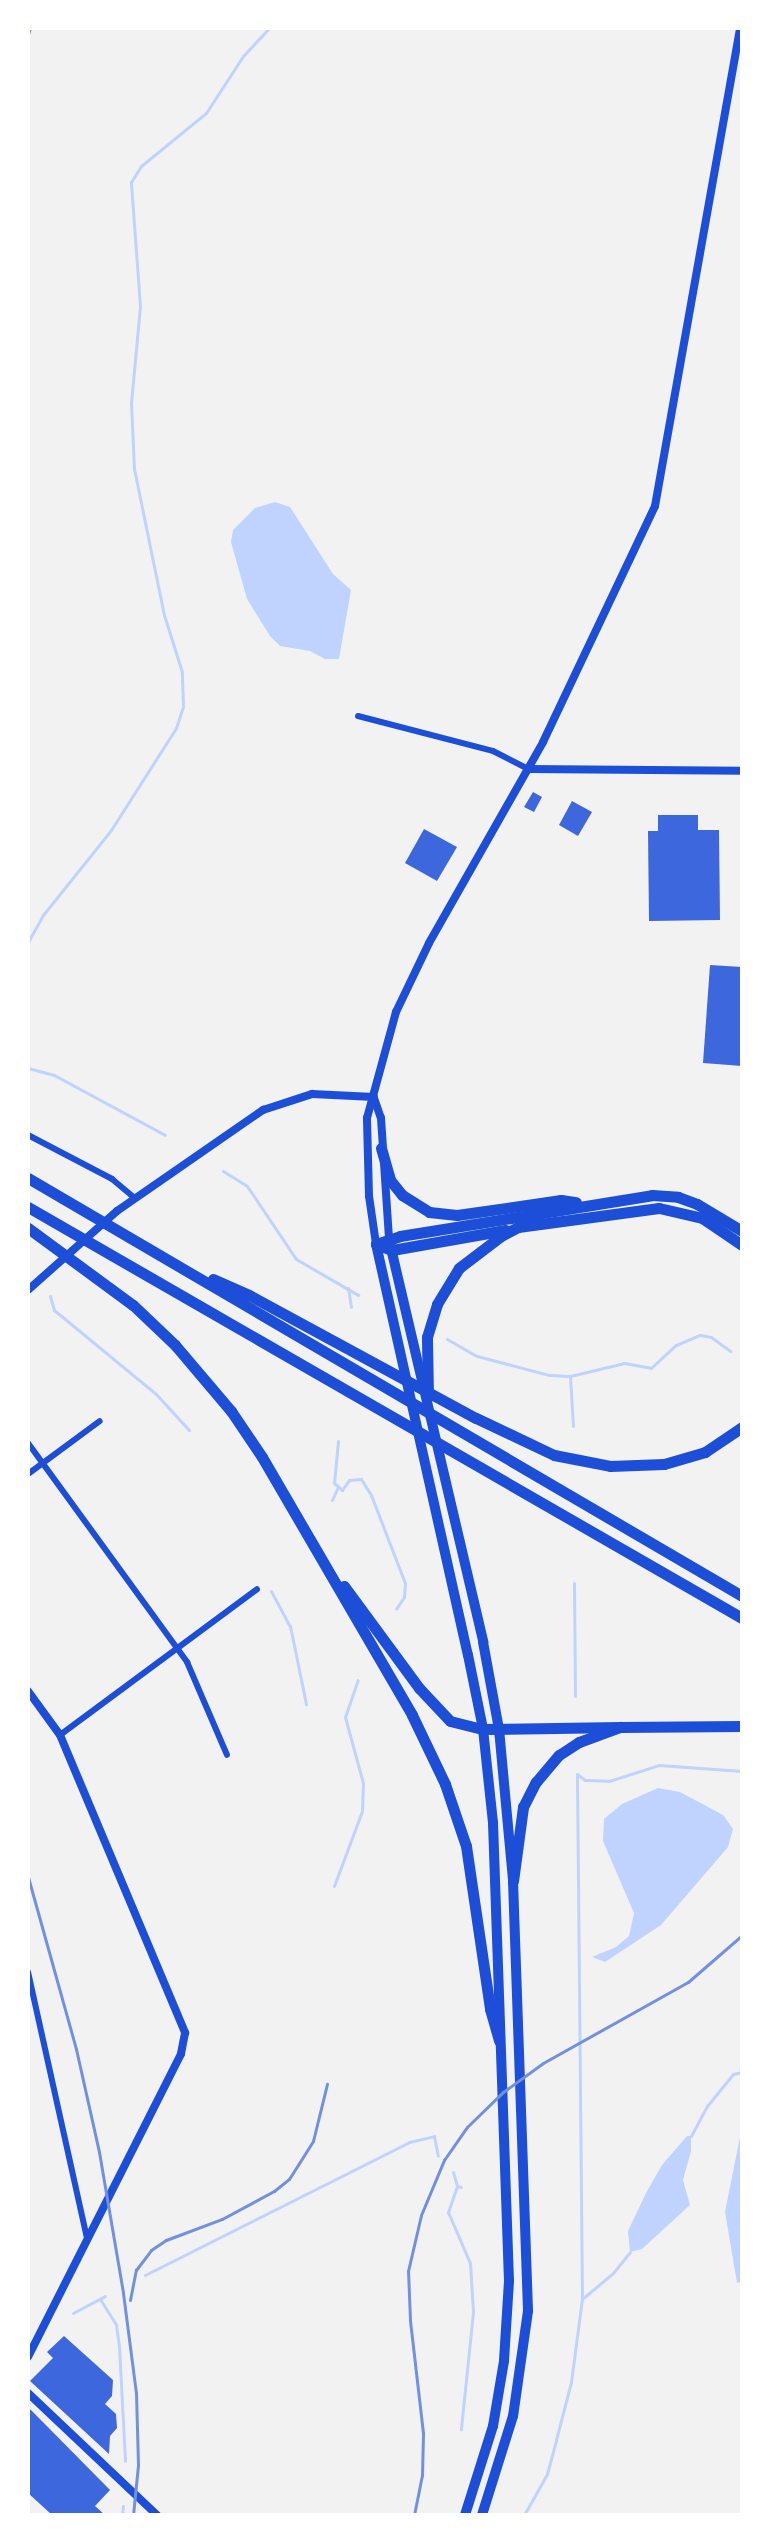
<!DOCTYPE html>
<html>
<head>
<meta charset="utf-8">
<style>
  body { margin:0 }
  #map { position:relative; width:770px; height:2543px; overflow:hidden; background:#f2f2f2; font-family:Figtree,sans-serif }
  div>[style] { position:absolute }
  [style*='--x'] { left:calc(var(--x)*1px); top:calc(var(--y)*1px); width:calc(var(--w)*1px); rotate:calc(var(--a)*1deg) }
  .water>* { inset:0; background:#bfd3fe }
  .stream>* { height:3px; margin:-1.5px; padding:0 1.5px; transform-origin:1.5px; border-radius:1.5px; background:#bfd3fe }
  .building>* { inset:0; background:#3d67dc }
  .minor>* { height:6px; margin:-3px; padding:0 3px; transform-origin:3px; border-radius:3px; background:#1d4ed8 }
  .tertiary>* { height:8px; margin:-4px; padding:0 4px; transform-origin:4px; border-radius:4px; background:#1d4ed8 }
  .primary>* { height:10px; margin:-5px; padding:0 5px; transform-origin:5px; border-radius:5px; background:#1d4ed8 }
  .motorway>* { height:11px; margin:-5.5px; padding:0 5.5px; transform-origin:5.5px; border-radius:5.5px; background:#1d4ed8 }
  .rail>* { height:3px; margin:-1.5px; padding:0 1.5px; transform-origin:1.5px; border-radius:1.5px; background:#7290e2 }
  span { translate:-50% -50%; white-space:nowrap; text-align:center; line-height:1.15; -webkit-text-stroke:7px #fff; paint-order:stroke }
  .frame { position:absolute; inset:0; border:30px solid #fff; pointer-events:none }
</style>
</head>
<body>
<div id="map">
  <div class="water">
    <div style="clip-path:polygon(275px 502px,290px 507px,333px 574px,351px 590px,339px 659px,325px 659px,310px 651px,280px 646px,270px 636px,247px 599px,231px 542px,233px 530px,255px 508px)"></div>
    <div style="clip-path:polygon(658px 1788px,680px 1792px,723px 1815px,733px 1829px,728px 1847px,661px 1925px,605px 1962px,592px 1957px,616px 1947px,629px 1936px,634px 1913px,603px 1841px,604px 1819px,622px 1804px)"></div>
    <div style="clip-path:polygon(742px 2127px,742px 2281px,737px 2283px,725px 2212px)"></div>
    <div style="clip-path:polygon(687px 2136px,691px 2136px,691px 2151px,683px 2180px,690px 2205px,642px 2249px,630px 2252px,628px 2231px,646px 2193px,662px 2165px)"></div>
  </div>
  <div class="stream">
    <div style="--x:28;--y:942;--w:31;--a:-61"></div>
    <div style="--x:43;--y:915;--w:109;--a:-51.3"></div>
    <div style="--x:111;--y:830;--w:121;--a:-57.5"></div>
    <div style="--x:176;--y:728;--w:23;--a:-72"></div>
    <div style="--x:183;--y:706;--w:34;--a:-92"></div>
    <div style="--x:182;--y:672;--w:60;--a:-107.5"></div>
    <div style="--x:164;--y:615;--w:149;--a:-101.6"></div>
    <div style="--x:134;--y:469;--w:66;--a:-92.6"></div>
    <div style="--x:131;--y:403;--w:97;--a:-84.7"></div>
    <div style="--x:140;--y:306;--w:124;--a:-94.2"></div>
    <div style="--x:131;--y:182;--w:19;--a:-58"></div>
    <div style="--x:141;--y:166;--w:84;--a:-39.2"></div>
    <div style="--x:206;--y:113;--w:68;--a:-57"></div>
    <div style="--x:243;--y:56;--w:38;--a:-47"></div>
    <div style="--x:28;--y:1068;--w:27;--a:15"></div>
    <div style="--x:54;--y:1075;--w:126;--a:28.4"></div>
    <div style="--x:223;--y:1171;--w:28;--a:32"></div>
    <div style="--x:247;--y:1186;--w:88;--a:56.1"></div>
    <div style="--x:296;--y:1259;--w:72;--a:30.1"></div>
    <div style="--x:348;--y:1288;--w:19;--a:81"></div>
    <div style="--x:50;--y:1296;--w:15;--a:74"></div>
    <div style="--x:54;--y:1310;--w:132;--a:39.5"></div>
    <div style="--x:156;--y:1394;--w:49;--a:47.5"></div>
    <div style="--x:447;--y:1339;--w:34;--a:30"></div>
    <div style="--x:477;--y:1356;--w:74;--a:14.8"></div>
    <div style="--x:549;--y:1375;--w:21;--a:3"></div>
    <div style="--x:570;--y:1376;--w:56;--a:-13.5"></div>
    <div style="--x:624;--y:1363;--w:27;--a:10"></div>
    <div style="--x:651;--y:1368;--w:34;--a:-43"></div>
    <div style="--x:676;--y:1345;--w:26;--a:-23"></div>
    <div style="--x:700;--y:1335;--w:11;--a:10"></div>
    <div style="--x:711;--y:1337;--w:24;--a:36"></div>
    <div style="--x:570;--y:1376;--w:50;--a:86.6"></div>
    <div style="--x:338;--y:1441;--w:42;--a:95.4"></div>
    <div style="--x:334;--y:1483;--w:11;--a:41"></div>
    <div style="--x:342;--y:1490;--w:12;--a:-55"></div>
    <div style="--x:349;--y:1480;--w:12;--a:-5"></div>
    <div style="--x:361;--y:1479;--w:19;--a:58"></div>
    <div style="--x:371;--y:1495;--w:94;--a:68.9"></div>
    <div style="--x:405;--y:1583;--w:14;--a:94"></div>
    <div style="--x:404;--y:1597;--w:14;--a:124"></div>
    <div style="--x:332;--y:1500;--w:12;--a:-66"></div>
    <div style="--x:574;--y:1583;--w:113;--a:89.5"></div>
    <div style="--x:271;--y:1591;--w:40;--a:62"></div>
    <div style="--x:290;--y:1626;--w:80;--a:78.4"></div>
    <div style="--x:577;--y:1774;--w:10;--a:37"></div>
    <div style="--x:585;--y:1780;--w:24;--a:2"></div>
    <div style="--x:609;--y:1781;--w:52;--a:-17.7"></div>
    <div style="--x:659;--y:1765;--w:83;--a:4.1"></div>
    <div style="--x:334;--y:1886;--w:80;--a:-69.5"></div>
    <div style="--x:362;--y:1811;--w:28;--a:-88"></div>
    <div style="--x:363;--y:1783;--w:68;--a:-105.3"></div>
    <div style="--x:345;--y:1717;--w:39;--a:-71"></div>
    <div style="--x:691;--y:2136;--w:34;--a:-62"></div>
    <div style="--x:707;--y:2106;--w:41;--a:-50.9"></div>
    <div style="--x:733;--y:2074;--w:9;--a:-13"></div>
    <div style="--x:453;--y:2172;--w:15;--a:74"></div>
    <div style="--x:457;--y:2186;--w:4;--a:14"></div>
    <div style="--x:457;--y:2186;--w:28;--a:109"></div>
    <div style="--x:448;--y:2212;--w:56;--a:66.7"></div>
    <div style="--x:470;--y:2263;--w:49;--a:86.5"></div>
    <div style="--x:473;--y:2312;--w:118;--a:95.9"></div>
    <div style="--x:145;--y:2275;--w:296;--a:-26.7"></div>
    <div style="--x:409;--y:2142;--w:26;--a:-13"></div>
    <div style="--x:434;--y:2136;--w:20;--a:79"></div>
    <div style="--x:100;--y:2299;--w:31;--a:58"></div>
    <div style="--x:116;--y:2325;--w:21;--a:82"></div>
    <div style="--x:119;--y:2346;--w:115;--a:87"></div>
    <div style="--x:582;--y:2299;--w:40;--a:-40"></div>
    <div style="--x:613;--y:2273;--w:27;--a:-51"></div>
    <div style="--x:73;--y:2313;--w:36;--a:-28"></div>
    <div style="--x:122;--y:2515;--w:9;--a:-84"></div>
    <div style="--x:524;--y:2515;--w:47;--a:-60.7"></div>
    <div style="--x:547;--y:2474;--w:35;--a:-75"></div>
    <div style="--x:556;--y:2440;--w:60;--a:-75.5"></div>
    <div style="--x:571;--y:2382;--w:84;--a:-82.5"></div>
    <div style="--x:582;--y:2299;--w:525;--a:-90.55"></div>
  </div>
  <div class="building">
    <div style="clip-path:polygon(533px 792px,542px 797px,534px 812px,524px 807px)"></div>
    <div style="clip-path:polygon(572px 801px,592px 812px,578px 836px,559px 825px)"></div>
    <div style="clip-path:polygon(658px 815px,698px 815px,698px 830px,719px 830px,720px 920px,649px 921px,648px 831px,658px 831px)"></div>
    <div style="clip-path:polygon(424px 829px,457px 847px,437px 881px,405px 863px)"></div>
    <div style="clip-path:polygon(710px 965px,742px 967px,742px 1066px,703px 1063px)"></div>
    <div style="clip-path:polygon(64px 2336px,113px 2380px,112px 2396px,105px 2404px,116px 2414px,117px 2428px,110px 2436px,109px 2454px,30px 2381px,53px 2358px,47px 2352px)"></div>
    <div style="clip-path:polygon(28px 2407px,110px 2490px,95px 2506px,105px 2515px,52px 2515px,28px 2493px)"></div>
  </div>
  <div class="minor">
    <div style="--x:358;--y:716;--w:139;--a:14.5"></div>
    <div style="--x:493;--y:751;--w:39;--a:27"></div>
    <div style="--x:28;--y:1135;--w:95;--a:27.6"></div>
    <div style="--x:112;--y:1179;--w:30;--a:40"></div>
    <div style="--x:28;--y:1443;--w:271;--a:54"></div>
    <div style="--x:187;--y:1662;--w:101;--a:66.7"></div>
    <div style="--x:28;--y:1474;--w:89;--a:-36.4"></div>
    <div style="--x:60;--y:1735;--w:245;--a:-36.5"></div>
    <div style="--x:28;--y:1972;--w:272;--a:77.5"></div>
  </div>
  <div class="tertiary">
    <div style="--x:528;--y:769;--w:214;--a:0.5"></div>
    <div style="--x:374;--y:1098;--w:21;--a:71"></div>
    <div style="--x:381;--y:1118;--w:120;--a:86.2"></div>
    <div style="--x:376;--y:1244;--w:49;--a:-98.3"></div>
    <div style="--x:369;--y:1196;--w:78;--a:-91.5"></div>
    <div style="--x:367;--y:1118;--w:110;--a:-74.7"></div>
    <div style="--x:396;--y:1012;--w:76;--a:-64.4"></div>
    <div style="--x:429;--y:943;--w:231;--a:-60.4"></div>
    <div style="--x:543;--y:742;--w:261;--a:-64.6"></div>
    <div style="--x:655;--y:506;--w:485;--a:-79.9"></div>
    <div style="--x:28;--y:1290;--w:119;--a:-41.6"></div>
    <div style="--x:117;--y:1211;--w:178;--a:-34.7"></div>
    <div style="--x:263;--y:1110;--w:52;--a:-18.1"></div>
    <div style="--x:312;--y:1094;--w:62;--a:2.8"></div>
    <div style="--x:28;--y:1691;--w:54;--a:54"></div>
    <div style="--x:60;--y:1735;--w:323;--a:67.2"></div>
    <div style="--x:185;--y:2033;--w:21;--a:101"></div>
    <div style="--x:181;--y:2054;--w:339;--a:116.8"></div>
    <div style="--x:28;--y:2393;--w:178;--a:43.4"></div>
  </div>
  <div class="primary">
    <div style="--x:376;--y:1244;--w:421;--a:77.4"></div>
    <div style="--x:468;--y:1655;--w:76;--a:78.5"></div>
    <div style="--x:483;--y:1729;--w:95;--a:83.9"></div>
    <div style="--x:493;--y:1823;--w:458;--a:88"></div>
    <div style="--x:509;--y:2281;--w:80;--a:93.6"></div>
    <div style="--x:504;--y:2361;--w:66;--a:99.6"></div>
    <div style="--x:493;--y:2426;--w:93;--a:107.5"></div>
    <div style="--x:390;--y:1244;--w:409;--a:76.8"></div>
    <div style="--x:483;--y:1642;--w:88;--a:79.6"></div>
    <div style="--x:499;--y:1729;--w:153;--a:84.7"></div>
    <div style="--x:513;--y:1881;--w:430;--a:88"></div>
    <div style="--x:528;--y:2311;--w:106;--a:98.1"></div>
    <div style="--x:513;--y:2416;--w:104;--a:107.4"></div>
  </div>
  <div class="motorway">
    <div style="--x:381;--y:1148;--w:33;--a:74"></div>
    <div style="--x:390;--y:1180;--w:19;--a:51"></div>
    <div style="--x:402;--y:1195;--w:32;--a:32"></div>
    <div style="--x:429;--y:1212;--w:28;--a:6"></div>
    <div style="--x:457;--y:1215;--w:105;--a:-8.2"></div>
    <div style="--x:561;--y:1200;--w:15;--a:8"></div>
    <div style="--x:28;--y:1178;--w:827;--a:30.35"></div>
    <div style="--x:28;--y:1207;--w:824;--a:29.93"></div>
    <div style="--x:28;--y:1228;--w:130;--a:36.3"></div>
    <div style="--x:133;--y:1305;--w:58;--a:43.6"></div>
    <div style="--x:175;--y:1345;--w:87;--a:49.7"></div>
    <div style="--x:231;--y:1411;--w:55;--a:56"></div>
    <div style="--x:262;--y:1457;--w:298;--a:59.8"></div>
    <div style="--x:412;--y:1715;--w:76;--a:64.4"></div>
    <div style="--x:445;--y:1784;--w:65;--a:71.3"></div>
    <div style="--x:466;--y:1846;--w:165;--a:81.6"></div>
    <div style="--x:490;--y:2009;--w:33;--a:74"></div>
    <div style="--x:376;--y:1244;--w:25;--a:-18"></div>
    <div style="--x:400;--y:1236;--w:255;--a:-9.2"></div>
    <div style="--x:652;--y:1195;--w:26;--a:4"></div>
    <div style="--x:678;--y:1197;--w:20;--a:20"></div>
    <div style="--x:697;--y:1204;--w:52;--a:31"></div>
    <div style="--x:376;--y:1244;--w:17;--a:21"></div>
    <div style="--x:392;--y:1250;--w:115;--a:-10"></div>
    <div style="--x:213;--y:1279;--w:39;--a:24"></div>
    <div style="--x:249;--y:1295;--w:258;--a:28.5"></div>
    <div style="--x:476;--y:1418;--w:86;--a:25.4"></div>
    <div style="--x:554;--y:1455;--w:57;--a:11.1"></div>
    <div style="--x:610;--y:1466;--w:54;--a:-2.1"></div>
    <div style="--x:664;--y:1464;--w:43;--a:-16.3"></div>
    <div style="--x:705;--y:1452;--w:45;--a:-34"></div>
    <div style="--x:428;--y:1397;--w:60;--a:-91"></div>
    <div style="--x:427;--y:1337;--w:34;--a:-73"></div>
    <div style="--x:437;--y:1304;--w:42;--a:-58.6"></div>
    <div style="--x:459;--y:1268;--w:53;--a:-37.3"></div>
    <div style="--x:501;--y:1236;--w:19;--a:-28"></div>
    <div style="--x:518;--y:1227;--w:142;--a:-7.7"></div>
    <div style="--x:659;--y:1208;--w:44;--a:13.1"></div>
    <div style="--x:702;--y:1218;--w:48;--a:34"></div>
    <div style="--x:344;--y:1586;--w:127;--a:53.7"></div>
    <div style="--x:419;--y:1688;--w:45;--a:46.8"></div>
    <div style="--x:450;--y:1721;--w:34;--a:14"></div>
    <div style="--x:483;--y:1729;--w:137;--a:-0.8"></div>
    <div style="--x:513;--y:1881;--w:75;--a:-82.3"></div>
    <div style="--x:523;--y:1807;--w:28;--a:-63"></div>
    <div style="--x:536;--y:1782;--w:35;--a:-50"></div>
    <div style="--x:559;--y:1755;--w:24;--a:-33"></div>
    <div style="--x:579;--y:1742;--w:44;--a:-20.1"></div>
    <div style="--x:620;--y:1727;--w:122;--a:-0.5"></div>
  </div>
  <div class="rail">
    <div style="--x:28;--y:34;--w:6;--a:-72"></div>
    <div style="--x:28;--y:1877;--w:179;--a:74.4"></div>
    <div style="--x:76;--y:2049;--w:106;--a:77.4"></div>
    <div style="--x:99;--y:2152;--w:143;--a:80.3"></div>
    <div style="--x:123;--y:2293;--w:101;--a:82.6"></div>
    <div style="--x:136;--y:2393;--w:72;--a:88.4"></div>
    <div style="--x:138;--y:2465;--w:50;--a:95.7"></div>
    <div style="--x:130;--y:2300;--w:31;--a:-79"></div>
    <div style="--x:136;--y:2270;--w:25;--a:-53"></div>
    <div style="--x:151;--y:2250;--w:18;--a:-34"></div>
    <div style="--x:166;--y:2240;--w:60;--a:-20.6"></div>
    <div style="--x:222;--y:2219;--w:59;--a:-28.3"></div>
    <div style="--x:274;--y:2191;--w:19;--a:-39"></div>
    <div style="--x:289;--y:2179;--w:45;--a:-57.7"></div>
    <div style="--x:313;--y:2141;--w:59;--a:-76.2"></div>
    <div style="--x:414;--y:2515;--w:41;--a:-78.7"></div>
    <div style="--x:422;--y:2475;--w:42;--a:-88.6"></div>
    <div style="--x:423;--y:2433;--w:114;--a:-96.6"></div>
    <div style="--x:410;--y:2320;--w:49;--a:-92.3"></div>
    <div style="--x:408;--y:2271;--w:57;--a:-76.9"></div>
    <div style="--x:421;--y:2215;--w:60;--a:-67.3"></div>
    <div style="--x:444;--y:2160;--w:40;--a:-55.1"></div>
    <div style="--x:467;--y:2127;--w:50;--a:-44.2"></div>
    <div style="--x:503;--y:2092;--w:49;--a:-35.9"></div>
    <div style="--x:543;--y:2063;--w:166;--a:-29.2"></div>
    <div style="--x:688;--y:1982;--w:72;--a:-41"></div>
  </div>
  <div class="frame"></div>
</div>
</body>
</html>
